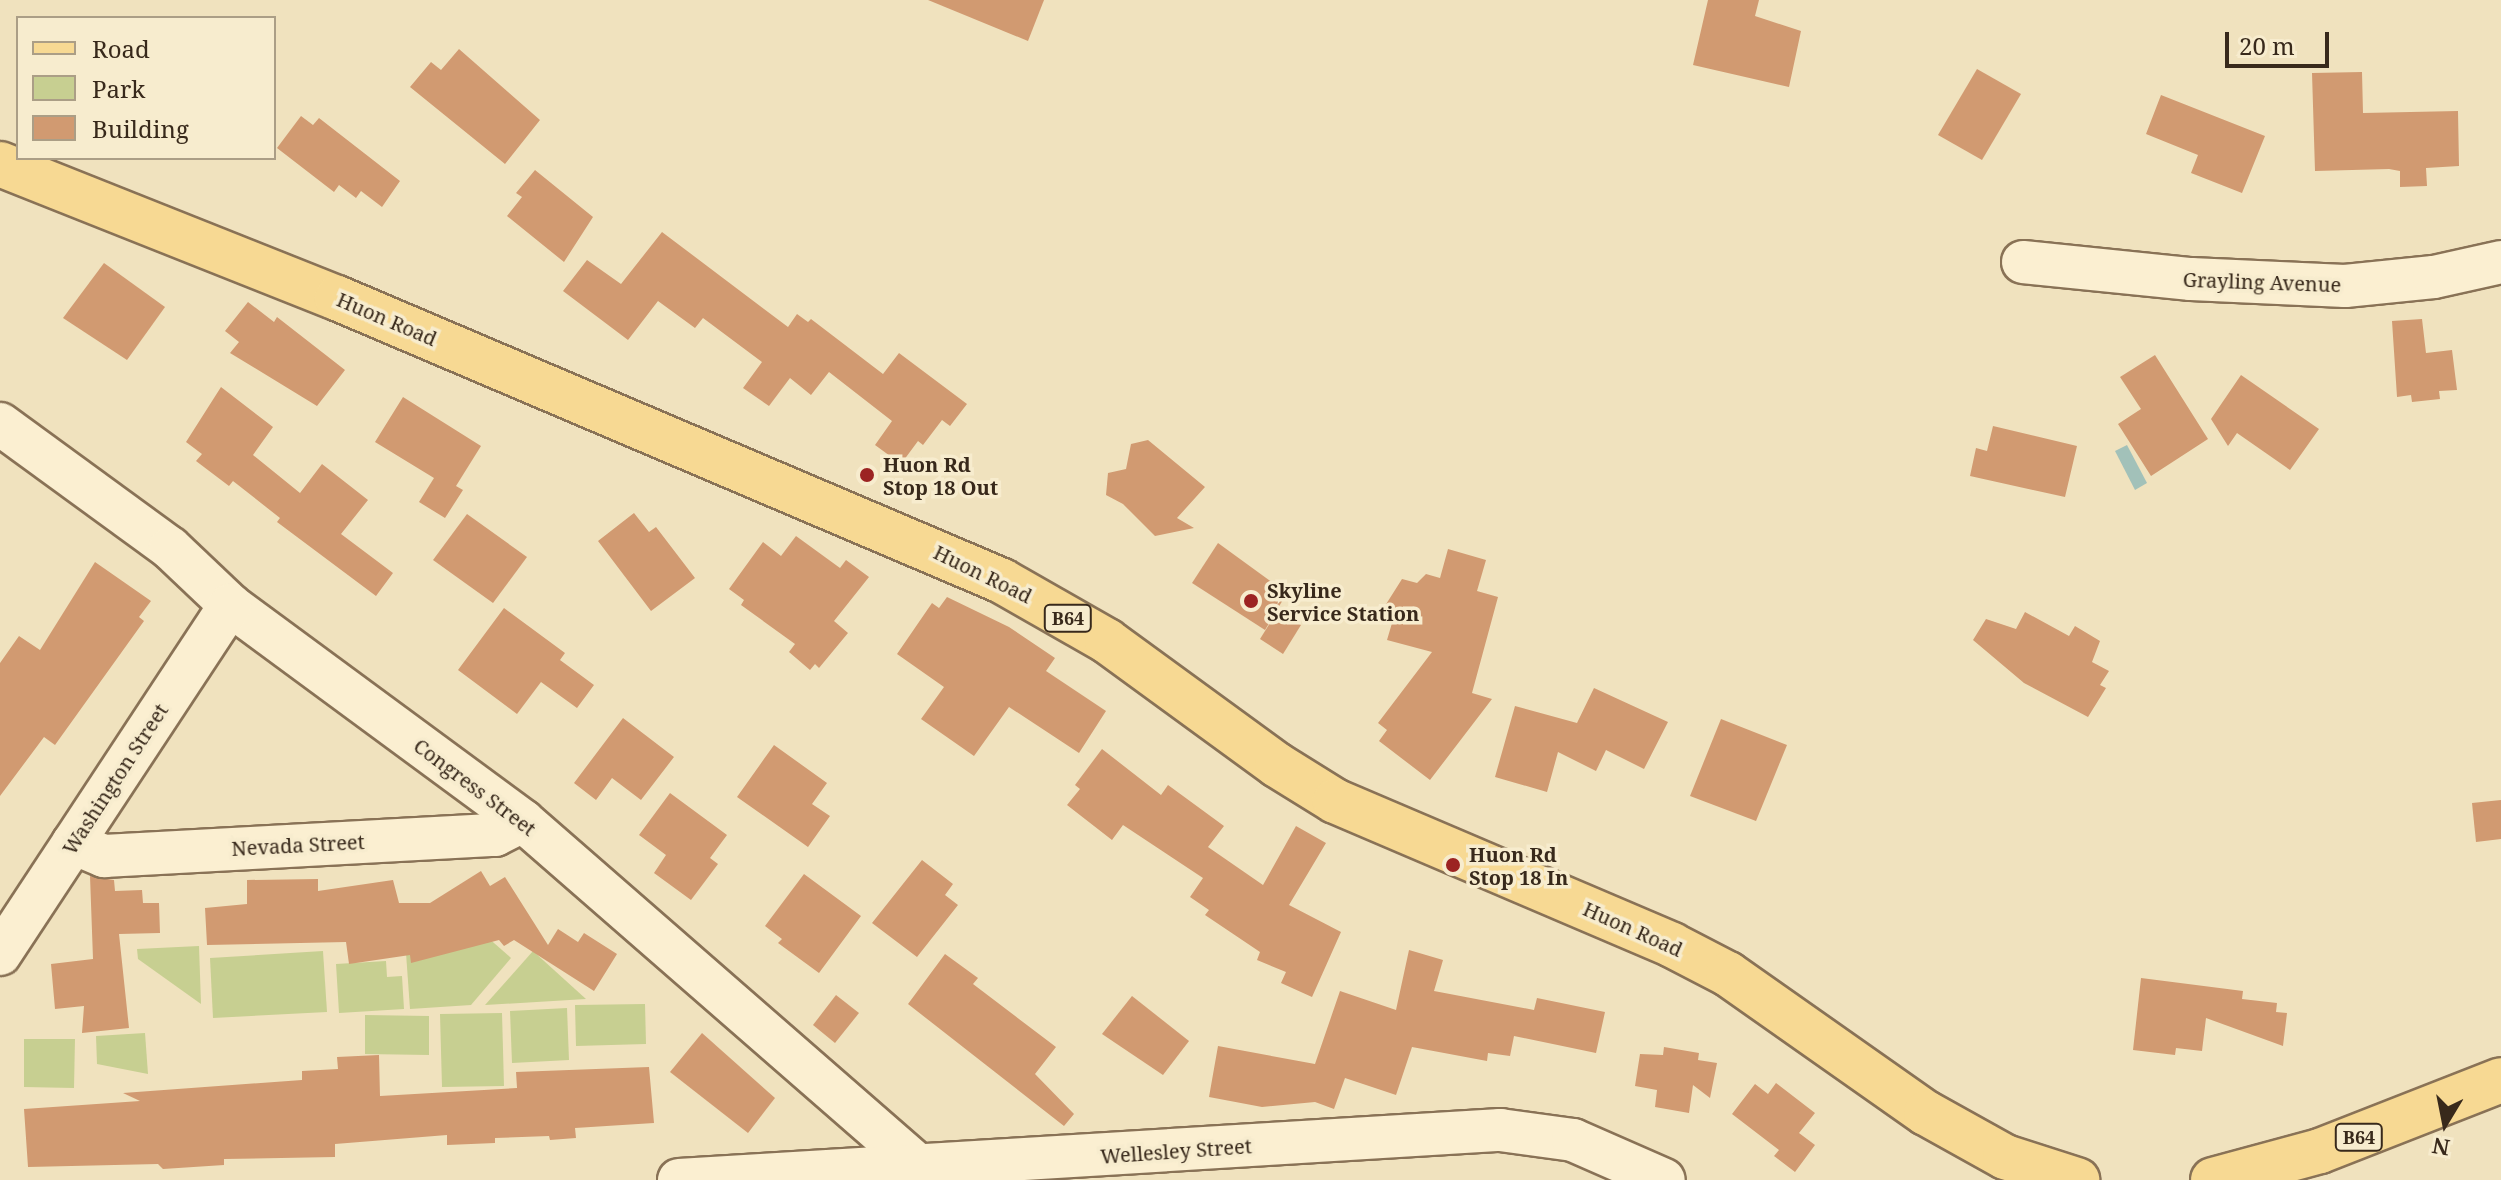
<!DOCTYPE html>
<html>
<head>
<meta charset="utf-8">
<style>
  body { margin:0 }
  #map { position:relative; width:2501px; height:1180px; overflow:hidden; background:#f0e2be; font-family:"Noto Serif",serif }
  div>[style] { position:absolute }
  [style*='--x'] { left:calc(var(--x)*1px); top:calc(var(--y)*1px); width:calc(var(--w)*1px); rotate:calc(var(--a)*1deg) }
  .green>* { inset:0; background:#c7cf91 }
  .water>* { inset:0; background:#a2c1b9 }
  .building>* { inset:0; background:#d19a71 }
  .roads { filter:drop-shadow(2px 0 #897256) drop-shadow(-2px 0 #897256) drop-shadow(0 2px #897256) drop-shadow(0 -2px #897256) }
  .minor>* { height:42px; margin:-21px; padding:0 21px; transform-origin:21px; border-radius:21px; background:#fbefd1 }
  .primary>* { height:44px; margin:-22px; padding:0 22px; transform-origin:22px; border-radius:22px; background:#f7d993 }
  .dots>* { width:22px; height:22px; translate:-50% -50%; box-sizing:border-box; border:4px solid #f7ecce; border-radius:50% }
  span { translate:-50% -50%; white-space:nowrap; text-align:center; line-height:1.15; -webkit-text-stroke:7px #f7ecce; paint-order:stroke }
  .shield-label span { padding:2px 6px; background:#f7ecce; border:2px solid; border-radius:6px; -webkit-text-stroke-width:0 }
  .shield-label { font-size:18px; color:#38291b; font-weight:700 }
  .street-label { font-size:20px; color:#38291b }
  .poi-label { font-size:20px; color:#38291b; font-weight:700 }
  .left { translate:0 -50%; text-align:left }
  .legend { position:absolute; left:16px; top:16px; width:260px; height:144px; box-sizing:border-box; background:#f7ecce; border:2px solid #ab9e86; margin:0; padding:10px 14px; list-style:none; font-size:24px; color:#38291b }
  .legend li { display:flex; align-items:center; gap:16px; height:40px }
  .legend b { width:40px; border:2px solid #ab9e86 }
  .north { position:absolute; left:2405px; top:1084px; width:80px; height:80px; -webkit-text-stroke:6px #f7ecce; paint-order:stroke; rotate:190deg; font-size:22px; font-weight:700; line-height:32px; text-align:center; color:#38291b }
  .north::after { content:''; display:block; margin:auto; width:28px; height:36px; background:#38291b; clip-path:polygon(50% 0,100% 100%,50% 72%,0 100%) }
  .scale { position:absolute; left:2225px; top:32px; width:104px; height:36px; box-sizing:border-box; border:4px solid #38291b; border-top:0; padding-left:10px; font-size:24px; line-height:28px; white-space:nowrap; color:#38291b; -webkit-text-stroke:6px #f7ecce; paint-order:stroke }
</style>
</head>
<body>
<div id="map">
  <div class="green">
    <div style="clip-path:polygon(470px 922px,511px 958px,471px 1005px,410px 1009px,405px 939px)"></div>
    <div style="clip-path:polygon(199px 946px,201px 1004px,138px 959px,137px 949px)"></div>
    <div style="clip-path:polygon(323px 951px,327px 1012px,213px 1018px,210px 958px)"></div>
    <div style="clip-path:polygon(533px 951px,586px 999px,485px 1005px)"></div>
    <div style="clip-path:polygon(386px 961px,387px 977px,402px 976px,404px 1009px,339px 1013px,336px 964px)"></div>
    <div style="clip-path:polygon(645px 1004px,646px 1044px,576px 1046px,575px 1005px)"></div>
    <div style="clip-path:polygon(567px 1008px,569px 1060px,512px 1063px,510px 1011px)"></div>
    <div style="clip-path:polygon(502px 1013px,504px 1086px,442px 1087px,440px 1014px)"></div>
    <div style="clip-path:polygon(365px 1015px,429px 1016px,429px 1055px,365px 1054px)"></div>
    <div style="clip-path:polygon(145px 1033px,148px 1074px,97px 1064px,96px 1036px)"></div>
    <div style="clip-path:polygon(24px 1039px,75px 1039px,74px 1088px,24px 1087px)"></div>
  </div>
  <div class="water">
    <div style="clip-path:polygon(2127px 445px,2147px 483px,2135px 490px,2115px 451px)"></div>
  </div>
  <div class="building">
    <div style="clip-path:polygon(928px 0,1044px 0,1028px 41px)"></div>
    <div style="clip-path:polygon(1708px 0,1759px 0,1755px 16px,1801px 31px,1789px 87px,1693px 65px)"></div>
    <div style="clip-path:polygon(459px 49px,540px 120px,505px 164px,410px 87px,431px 62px,441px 70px)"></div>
    <div style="clip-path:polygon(1977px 69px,2021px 94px,1982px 160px,1938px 135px)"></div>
    <div style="clip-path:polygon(2362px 72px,2363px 113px,2458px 111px,2459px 166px,2426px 168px,2427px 186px,2400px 187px,2400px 171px,2389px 169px,2315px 171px,2312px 73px)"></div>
    <div style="clip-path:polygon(2161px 95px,2265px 136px,2242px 193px,2191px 173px,2198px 155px,2146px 134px)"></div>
    <div style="clip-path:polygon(301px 116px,313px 125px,319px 118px,400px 181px,382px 207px,361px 191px,356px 198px,339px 185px,334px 192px,277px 148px)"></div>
    <div style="clip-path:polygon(535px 170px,593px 217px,564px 262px,507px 216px,522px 197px,516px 193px)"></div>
    <div style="clip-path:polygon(662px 232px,788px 327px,797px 314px,808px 322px,811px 319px,883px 374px,899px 353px,967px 404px,950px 426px,942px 420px,923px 445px,918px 441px,901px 464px,875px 445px,892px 421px,829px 372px,811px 395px,790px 378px,769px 406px,743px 388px,762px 362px,703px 318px,695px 328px,658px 301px,628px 340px,563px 291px,587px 260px,621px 284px)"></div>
    <div style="clip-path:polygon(104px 263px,165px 307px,127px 360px,63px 318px)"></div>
    <div style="clip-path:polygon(248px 302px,274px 322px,277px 317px,345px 370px,317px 406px,230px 353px,239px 342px,225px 331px)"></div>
    <div style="clip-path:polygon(2422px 319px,2426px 353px,2452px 350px,2457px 390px,2439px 391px,2440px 399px,2412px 402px,2411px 395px,2397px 397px,2392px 321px)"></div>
    <div style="clip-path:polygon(2155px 355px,2208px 439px,2151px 476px,2118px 424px,2141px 409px,2120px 377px)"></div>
    <div style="clip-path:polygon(2241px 375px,2319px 429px,2290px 470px,2237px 433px,2228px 446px,2211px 419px)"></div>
    <div style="clip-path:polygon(221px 387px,273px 427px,253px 455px,300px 493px,322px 464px,368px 500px,341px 534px,393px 573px,376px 596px,277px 522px,280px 518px,233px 481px,229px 486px,196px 461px,202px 454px,186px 442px)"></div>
    <div style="clip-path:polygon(403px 397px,481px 446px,456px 486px,463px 490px,445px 518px,419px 502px,434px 478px,375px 442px)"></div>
    <div style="clip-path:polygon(1993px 426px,2077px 446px,2065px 497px,1970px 476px,1976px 448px,1987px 451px)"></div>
    <div style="clip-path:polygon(1148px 440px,1205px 487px,1177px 518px,1194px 528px,1155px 536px,1123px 504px,1106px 495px,1108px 473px,1126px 469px,1131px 444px)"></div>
    <div style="clip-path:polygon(634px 513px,649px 532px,656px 527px,695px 578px,651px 611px,598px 541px)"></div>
    <div style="clip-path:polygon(467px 514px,527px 557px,493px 603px,433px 560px)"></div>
    <div style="clip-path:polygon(796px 536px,840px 568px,846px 560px,869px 577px,834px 621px,848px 633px,819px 668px,815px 664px,810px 670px,789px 652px,795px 644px,741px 605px,744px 600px,729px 589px,763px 542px,781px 556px)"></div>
    <div style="clip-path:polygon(1218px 543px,1287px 593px,1265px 630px,1192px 583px)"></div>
    <div style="clip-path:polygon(1448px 549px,1486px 560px,1477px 591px,1498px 597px,1472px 693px,1492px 699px,1430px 780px,1379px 741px,1387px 730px,1378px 723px,1432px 652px,1387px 640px,1395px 613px,1383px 609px,1402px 579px,1417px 583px,1426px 574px,1440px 578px)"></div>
    <div style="clip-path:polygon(95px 562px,151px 601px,139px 617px,144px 621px,55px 745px,44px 737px,0 796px,0 663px,19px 636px,40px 650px)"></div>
    <div style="clip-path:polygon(947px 597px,1009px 627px,1055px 658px,1046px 671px,1106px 711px,1079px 753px,1009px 707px,974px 756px,921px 719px,944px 687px,897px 654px,932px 603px,939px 608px)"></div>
    <div style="clip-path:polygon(504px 608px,565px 653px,560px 660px,594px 685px,577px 708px,541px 682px,517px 714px,458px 670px)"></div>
    <div style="clip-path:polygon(1278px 610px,1301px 625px,1283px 654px,1260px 639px)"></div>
    <div style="clip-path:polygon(2025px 612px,2069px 636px,2075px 626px,2100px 641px,2092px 662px,2109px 671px,2100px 685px,2106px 688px,2088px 717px,2024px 683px,1973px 640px,1986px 619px,2016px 629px)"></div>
    <div style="clip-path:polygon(1594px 688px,1668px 722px,1644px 769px,1606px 750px,1596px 771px,1558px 752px,1547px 792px,1495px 777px,1515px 706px,1577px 723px)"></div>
    <div style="clip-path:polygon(623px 718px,674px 757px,641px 800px,612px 778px,596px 800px,574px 783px)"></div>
    <div style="clip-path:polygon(1721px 719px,1787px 745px,1756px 821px,1690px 796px)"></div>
    <div style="clip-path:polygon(774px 745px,827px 783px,812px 804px,830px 816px,808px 847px,737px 797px)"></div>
    <div style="clip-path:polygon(1102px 749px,1161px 795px,1168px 785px,1224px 826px,1208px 847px,1263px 885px,1296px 826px,1326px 843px,1289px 905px,1341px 932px,1312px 997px,1281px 983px,1286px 972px,1257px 960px,1260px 952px,1205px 915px,1209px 910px,1190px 897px,1203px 878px,1123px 825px,1112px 840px,1067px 805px,1080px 789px,1075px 785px)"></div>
    <div style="clip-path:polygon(670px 793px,727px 835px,710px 858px,718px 864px,691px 900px,654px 873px,666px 855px,639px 835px)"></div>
    <div style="clip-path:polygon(2501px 800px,2501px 839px,2476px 842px,2472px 803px)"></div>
    <div style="clip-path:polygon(922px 860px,953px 884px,945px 895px,958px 905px,917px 957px,872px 923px)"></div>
    <div style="clip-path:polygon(481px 871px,490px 886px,505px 877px,548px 945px,558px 929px,578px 942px,584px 933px,617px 954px,594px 991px,514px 940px,504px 946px,499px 940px,411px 963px,410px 955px,349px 964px,346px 942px,207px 945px,205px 908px,247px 904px,247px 880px,318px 879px,318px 891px,393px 880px,399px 903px,430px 903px)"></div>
    <div style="clip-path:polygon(804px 874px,861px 916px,819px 973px,778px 943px,782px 939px,765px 926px)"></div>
    <div style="clip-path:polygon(90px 876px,114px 880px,115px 891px,142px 890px,143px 903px,159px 903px,160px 933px,119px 934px,129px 1028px,82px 1033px,84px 1006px,55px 1009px,51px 964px,93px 959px)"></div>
    <div style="clip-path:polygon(1409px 950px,1443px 960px,1434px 991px,1534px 1010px,1537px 998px,1605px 1012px,1596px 1053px,1514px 1036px,1510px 1056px,1488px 1053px,1487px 1061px,1412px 1047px,1396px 1095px,1345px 1078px,1334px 1109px,1315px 1102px,1262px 1107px,1209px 1097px,1218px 1046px,1315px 1064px,1340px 991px,1396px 1010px)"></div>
    <div style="clip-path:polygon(945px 954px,978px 978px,973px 984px,1056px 1047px,1035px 1074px,1074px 1114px,1064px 1126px,908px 1004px)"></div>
    <div style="clip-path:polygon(2141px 978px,2243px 991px,2242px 999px,2277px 1003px,2276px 1012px,2287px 1013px,2283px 1046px,2206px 1018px,2202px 1051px,2176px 1048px,2175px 1055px,2133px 1050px)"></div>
    <div style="clip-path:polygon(836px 995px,859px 1013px,835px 1043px,813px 1025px)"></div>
    <div style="clip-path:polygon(1132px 996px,1189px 1041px,1163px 1075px,1102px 1034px)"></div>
    <div style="clip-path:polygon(702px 1033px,775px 1098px,748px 1133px,670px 1072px)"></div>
    <div style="clip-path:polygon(1664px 1047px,1699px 1053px,1698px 1060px,1717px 1063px,1710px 1098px,1693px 1085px,1689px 1113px,1655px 1107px,1657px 1090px,1635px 1086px,1640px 1054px,1663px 1055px)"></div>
    <div style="clip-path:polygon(379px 1055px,380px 1096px,517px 1088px,516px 1072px,649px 1067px,654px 1123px,575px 1128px,576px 1138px,550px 1140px,549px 1136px,495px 1138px,495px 1143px,447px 1145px,447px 1135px,335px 1144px,335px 1157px,224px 1159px,224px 1165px,163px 1169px,158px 1164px,28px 1167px,24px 1109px,140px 1101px,123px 1093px,302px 1080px,302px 1071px,338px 1069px,337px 1057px)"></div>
    <div style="clip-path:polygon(1776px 1083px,1815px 1113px,1799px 1133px,1815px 1145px,1795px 1172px,1774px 1156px,1779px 1150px,1732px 1114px,1755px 1084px,1768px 1094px)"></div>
  </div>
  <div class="roads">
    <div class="minor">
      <div style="--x:2023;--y:262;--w:169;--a:5.8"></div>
      <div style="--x:2191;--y:279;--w:154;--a:2.6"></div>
      <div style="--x:2345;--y:286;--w:89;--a:-5.8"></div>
      <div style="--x:2434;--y:277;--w:69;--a:-12.6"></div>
      <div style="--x:0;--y:424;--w:210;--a:36.1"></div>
      <div style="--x:170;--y:548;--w:83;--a:43.5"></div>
      <div style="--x:230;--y:605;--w:364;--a:36.4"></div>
      <div style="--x:523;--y:821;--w:528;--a:41.08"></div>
      <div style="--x:921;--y:1168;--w:12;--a:85"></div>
      <div style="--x:73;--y:843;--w:34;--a:23"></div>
      <div style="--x:104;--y:856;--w:392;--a:-3.1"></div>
      <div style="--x:495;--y:835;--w:31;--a:-27"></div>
      <div style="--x:0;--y:954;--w:418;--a:-56.6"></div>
      <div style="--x:679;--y:1180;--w:823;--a:-3.49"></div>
      <div style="--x:1500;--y:1130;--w:74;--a:7.8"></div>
      <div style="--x:1573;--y:1140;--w:99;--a:23.7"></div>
    </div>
    <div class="primary">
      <div style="--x:0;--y:164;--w:363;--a:21.7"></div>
      <div style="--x:337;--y:298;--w:723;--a:23.05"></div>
      <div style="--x:1002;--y:581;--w:121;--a:29.7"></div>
      <div style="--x:1107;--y:641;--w:210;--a:36.1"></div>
      <div style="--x:1277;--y:765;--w:68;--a:31.8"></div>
      <div style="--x:1335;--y:801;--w:366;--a:23.1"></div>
      <div style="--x:1672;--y:945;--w:63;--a:27.4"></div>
      <div style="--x:1728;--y:974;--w:242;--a:35.1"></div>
      <div style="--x:1926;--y:1113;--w:90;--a:29.1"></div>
      <div style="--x:2005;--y:1157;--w:76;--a:17.7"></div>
      <div style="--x:2213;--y:1180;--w:111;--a:-15.2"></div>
      <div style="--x:2320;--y:1151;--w:194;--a:-21.4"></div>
    </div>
  </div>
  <div class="dots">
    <div style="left:867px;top:475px;background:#9c2322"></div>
    <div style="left:1251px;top:601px;background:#9c2322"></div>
    <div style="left:1453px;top:865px;background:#9c2322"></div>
  </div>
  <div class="shield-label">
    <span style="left:1068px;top:618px">B64</span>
    <span style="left:2359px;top:1137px">B64</span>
  </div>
  <div class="street-label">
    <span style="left:2262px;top:282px;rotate:2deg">Grayling Avenue</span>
    <span style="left:387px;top:319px;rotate:23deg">Huon Road</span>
    <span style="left:983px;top:574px;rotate:26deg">Huon Road</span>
    <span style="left:115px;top:779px;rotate:-57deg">Washington Street</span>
    <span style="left:475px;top:787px;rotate:37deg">Congress Street</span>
    <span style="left:298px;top:845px;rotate:-3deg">Nevada Street</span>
    <span style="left:1633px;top:929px;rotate:24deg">Huon Road</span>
    <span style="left:1176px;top:1151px;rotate:-4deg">Wellesley Street</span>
  </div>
  <div class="poi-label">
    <span class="left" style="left:883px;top:476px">Huon Rd<br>Stop 18 Out</span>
    <span class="left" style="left:1267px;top:602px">Skyline<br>Service Station</span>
    <span class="left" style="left:1469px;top:866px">Huon Rd<br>Stop 18 In</span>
  </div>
  <ul class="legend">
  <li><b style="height:10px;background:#f7d993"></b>Road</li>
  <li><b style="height:22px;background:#c7cf91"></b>Park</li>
  <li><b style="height:22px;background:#d19a71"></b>Building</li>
  </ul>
  <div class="north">N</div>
  <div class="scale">20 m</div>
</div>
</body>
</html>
